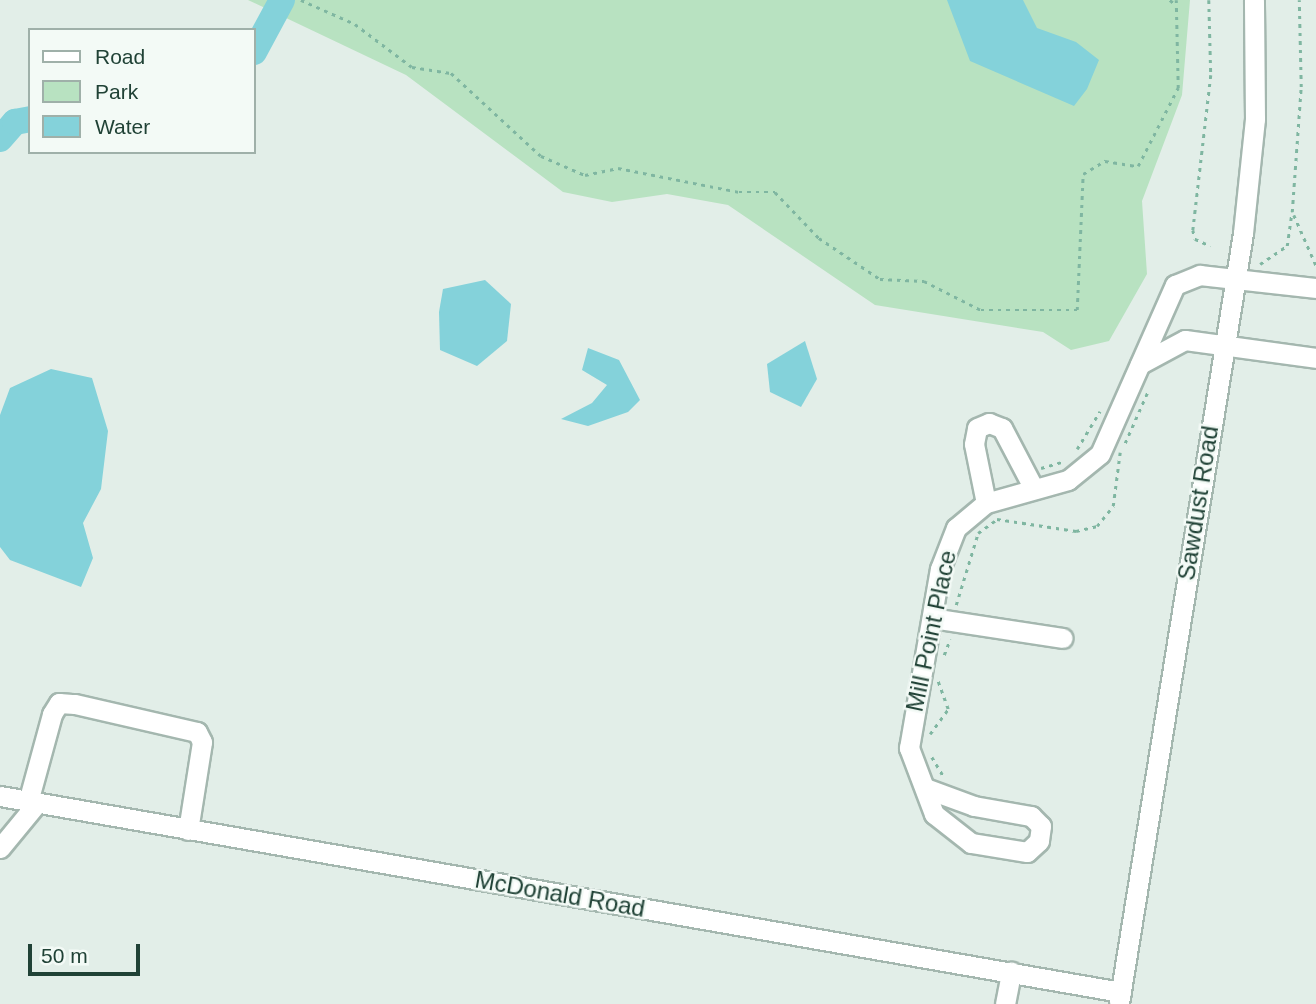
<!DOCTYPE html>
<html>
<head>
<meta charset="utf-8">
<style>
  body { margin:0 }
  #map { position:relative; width:1316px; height:1004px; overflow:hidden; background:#e2eee8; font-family:Helvetica,sans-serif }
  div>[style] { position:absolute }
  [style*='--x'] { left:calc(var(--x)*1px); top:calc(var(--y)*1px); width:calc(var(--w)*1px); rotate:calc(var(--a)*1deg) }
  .green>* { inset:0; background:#b8e2c1 }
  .water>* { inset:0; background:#84d2da }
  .river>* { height:26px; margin:-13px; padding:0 13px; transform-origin:13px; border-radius:13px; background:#84d2da }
  .path>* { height:2.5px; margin-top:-1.25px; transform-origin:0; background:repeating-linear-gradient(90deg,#7fb6a1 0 3.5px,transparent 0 8.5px) }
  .roads { filter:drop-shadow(2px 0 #a4b7af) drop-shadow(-2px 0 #a4b7af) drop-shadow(0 2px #a4b7af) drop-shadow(0 -2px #a4b7af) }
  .minor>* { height:19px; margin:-9.5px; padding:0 9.5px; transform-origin:9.5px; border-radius:9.5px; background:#fff }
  span { translate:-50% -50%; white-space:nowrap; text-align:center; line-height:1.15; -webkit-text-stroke:5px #f3faf6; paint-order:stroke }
  .street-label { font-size:24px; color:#204236 }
  .legend { position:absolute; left:28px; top:28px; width:228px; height:126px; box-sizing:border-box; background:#f3faf6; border:2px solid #9fb0a9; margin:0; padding:9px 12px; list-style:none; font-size:21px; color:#204236 }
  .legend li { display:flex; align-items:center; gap:14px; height:35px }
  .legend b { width:35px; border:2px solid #9fb0a9 }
  .scale { position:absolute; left:28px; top:944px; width:112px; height:32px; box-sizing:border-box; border:4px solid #204236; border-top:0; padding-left:9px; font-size:21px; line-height:24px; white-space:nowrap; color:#204236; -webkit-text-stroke:5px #f3faf6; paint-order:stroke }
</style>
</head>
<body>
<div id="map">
  <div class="green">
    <div style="clip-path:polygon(248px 0,1190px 0,1182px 95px,1142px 201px,1147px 274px,1109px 341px,1071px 350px,1043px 332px,875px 305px,728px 205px,667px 194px,612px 202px,563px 192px,406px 75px)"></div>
  </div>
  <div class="water">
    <div style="clip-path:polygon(947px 0,1023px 0,1037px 28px,1076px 42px,1099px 60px,1087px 89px,1074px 106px,970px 61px)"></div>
    <div style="clip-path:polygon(485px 280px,511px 304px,507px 341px,477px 366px,440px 350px,439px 312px,443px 289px)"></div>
    <div style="clip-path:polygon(805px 341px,817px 379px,801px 407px,770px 392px,767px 364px)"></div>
    <div style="clip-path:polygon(588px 348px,619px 360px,640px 400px,628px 412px,588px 426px,561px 419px,592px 403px,607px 385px,582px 370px)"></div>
    <div style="clip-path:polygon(51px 369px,92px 378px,108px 431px,101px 489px,83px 523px,93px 558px,81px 587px,10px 560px,0 547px,0 415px,10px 388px)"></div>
  </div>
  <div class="river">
    <div style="--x:254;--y:52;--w:59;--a:-61.7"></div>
    <div style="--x:0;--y:139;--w:23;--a:-49"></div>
    <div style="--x:15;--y:122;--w:15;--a:-11"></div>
  </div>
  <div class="path">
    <div style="--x:301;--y:0;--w:59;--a:24"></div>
    <div style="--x:355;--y:24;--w:71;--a:37"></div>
    <div style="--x:412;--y:67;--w:39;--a:9"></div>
    <div style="--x:451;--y:73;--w:122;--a:42.7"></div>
    <div style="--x:541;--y:156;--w:48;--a:23.4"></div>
    <div style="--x:585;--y:175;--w:34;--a:-12"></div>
    <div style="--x:618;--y:168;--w:123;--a:11.2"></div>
    <div style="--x:739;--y:192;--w:36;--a:0"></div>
    <div style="--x:775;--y:192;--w:64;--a:46.3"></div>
    <div style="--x:819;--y:238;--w:73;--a:33.9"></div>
    <div style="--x:880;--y:279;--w:44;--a:2.6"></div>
    <div style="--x:924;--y:281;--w:64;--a:27"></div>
    <div style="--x:981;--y:310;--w:96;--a:0"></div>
    <div style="--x:1077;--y:310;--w:136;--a:-87.5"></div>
    <div style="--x:1083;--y:174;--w:26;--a:-31"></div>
    <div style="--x:1105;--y:161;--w:33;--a:9"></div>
    <div style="--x:1138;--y:166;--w:88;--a:-62.9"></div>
    <div style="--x:1178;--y:88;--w:88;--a:-91.3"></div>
    <div style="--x:1170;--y:0;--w:8;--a:40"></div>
    <div style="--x:1209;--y:0;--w:75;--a:88.5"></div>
    <div style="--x:1211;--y:75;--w:156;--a:96.6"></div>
    <div style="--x:1193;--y:230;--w:9;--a:77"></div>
    <div style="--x:1195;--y:239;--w:17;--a:24"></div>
    <div style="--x:1294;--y:215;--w:55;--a:66.3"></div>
    <div style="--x:1260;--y:264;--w:32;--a:-34"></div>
    <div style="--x:1287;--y:246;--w:34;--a:-82"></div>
    <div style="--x:1292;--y:212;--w:125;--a:-85.9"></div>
    <div style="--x:1301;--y:87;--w:87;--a:-91.3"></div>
    <div style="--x:1125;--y:443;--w:57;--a:-66.1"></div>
    <div style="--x:1077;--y:449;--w:44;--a:-58.8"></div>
    <div style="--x:1041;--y:468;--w:22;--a:-16"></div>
    <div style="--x:956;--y:605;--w:75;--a:-73"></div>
    <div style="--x:978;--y:533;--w:24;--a:-36"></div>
    <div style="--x:997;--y:519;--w:80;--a:8.6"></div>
    <div style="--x:1076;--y:531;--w:22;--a:-13"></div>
    <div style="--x:1097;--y:526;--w:26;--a:-51"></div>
    <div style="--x:1113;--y:506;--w:54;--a:-82.6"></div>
    <div style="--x:944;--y:655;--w:17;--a:-69"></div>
    <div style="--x:930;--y:734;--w:31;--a:-54"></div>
    <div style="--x:948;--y:709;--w:30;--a:-110"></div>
    <div style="--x:932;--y:757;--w:21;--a:59"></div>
  </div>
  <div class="roads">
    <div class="minor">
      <div style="--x:1140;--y:364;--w:51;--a:-28.1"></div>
      <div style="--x:1185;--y:340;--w:132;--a:7.8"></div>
      <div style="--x:986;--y:503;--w:60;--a:-101.5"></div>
      <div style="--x:974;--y:444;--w:16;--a:-79"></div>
      <div style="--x:977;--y:428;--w:13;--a:-23"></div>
      <div style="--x:989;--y:423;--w:14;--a:21"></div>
      <div style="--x:1002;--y:428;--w:69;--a:62.3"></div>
      <div style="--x:932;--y:618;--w:132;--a:8.7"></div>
      <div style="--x:925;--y:788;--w:52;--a:20.2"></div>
      <div style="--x:974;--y:806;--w:58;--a:10"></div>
      <div style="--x:1031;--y:816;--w:14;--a:45"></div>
      <div style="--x:1041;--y:826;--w:15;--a:98"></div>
      <div style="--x:1039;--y:841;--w:16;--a:137"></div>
      <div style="--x:1027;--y:852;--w:57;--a:-170.9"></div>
      <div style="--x:971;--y:843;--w:47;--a:-141.9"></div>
      <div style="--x:934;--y:814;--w:71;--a:-110.7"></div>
      <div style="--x:909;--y:748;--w:182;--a:-80.2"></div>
      <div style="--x:940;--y:569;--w:44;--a:-68.7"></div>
      <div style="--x:956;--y:528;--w:39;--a:-40"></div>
      <div style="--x:986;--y:503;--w:85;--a:-15.7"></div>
      <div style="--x:1068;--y:480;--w:41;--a:-39.1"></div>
      <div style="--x:1100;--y:454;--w:185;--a:-66.1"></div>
      <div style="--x:1175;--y:285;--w:27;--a:-22"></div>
      <div style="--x:1200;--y:275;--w:117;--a:6.4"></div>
      <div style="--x:0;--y:796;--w:1138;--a:9.92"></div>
      <div style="--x:28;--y:802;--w:91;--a:-74.7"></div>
      <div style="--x:52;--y:714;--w:13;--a:-58"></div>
      <div style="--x:59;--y:703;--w:16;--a:4"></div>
      <div style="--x:75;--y:704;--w:125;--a:12.9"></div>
      <div style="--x:197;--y:732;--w:11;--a:63"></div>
      <div style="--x:202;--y:742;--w:89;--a:99"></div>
      <div style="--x:0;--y:848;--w:58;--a:-50.6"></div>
      <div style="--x:1119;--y:1003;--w:780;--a:-80.85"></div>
      <div style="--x:1243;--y:233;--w:115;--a:-84"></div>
      <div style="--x:1255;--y:119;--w:119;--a:-90.5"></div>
      <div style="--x:1005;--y:1004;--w:33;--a:-79"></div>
    </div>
  </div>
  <div class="street-label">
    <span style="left:1198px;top:503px;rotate:-81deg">Sawdust Road</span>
    <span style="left:931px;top:631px;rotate:-78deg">Mill Point Place</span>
    <span style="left:560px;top:894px;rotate:10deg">McDonald Road</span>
  </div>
  <ul class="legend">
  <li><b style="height:9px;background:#fff"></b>Road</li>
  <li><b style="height:19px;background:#b8e2c1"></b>Park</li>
  <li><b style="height:19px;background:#84d2da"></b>Water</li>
  </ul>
  <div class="scale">50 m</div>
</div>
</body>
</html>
